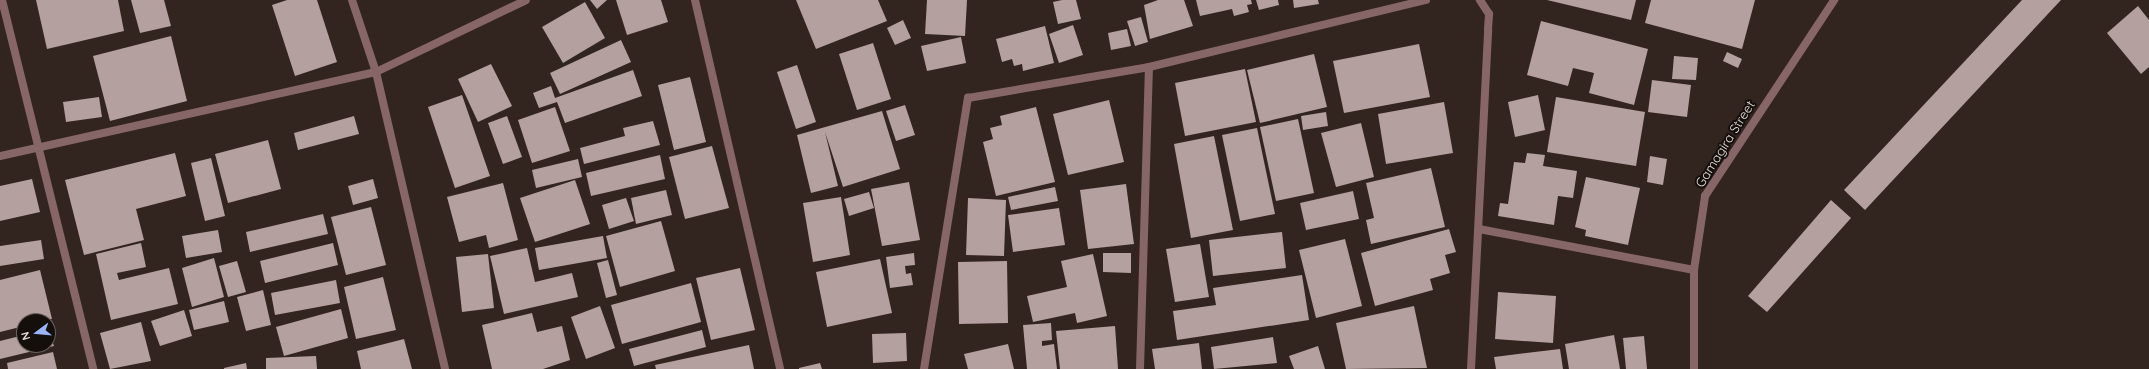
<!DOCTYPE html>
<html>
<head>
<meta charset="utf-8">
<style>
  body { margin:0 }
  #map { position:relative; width:2149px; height:369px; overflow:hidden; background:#32241e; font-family:Quicksand,sans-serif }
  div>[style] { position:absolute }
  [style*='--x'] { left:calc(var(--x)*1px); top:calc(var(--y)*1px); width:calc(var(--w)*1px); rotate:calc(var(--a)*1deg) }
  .building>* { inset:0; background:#b4a09f }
  .minor>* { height:8px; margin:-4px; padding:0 4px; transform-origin:4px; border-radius:4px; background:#876667 }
  .tertiary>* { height:8px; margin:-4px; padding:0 4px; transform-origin:4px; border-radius:4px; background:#876667 }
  span { translate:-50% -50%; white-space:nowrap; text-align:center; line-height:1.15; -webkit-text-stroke:4px #150f0c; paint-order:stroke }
  .street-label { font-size:13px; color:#e4dbd7 }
  .north { position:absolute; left:16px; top:313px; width:40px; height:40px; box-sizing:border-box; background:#150f0c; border:1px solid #68615d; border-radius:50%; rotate:254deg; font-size:11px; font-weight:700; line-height:16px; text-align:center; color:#e4dbd7 }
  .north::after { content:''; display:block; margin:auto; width:14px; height:18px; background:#99b5fd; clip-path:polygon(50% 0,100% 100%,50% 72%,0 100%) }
</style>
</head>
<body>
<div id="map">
  <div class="building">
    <div style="clip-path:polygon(36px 0,118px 0,124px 31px,47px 49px)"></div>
    <div style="clip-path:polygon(131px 0,164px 0,171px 26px,140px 33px)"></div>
    <div style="clip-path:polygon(287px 0,317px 0,337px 62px,295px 76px,272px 5px)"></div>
    <div style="clip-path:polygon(590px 0,607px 0,597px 9px)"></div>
    <div style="clip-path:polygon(616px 0,661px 0,668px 22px,627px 35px)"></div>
    <div style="clip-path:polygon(796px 0,878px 0,887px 21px,816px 49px)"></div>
    <div style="clip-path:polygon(927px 0,967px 0,965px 36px,925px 34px)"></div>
    <div style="clip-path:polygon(1062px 0,1076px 0,1081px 19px,1058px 24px,1053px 2px)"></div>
    <div style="clip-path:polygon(1158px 0,1184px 0,1193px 26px,1150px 39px,1144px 5px)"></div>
    <div style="clip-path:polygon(1196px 0,1251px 0,1252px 4px,1247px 5px,1249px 12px,1234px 16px,1232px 9px,1200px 16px)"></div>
    <div style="clip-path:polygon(1256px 0,1278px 0,1279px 5px,1259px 10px)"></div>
    <div style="clip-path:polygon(1293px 0,1318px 0,1319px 4px,1294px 8px)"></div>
    <div style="clip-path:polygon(1547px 0,1636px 0,1631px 20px)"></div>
    <div style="clip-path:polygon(1651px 0,1755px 0,1742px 49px,1645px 23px)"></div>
    <div style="clip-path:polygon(2061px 0,1865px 210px,1844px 190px,2022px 0)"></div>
    <div style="clip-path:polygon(585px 2px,605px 38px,563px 63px,542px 27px)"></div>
    <div style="clip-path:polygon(2138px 6px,2149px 20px,2149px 67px,2141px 74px,2107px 33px)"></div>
    <div style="clip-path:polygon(1141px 17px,1148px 42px,1135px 46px,1127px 21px)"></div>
    <div style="clip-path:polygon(903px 20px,911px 38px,895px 45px,887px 28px)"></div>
    <div style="clip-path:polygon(1541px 21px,1648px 49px,1634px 105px,1589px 93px,1594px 73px,1573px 68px,1568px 86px,1527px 75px)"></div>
    <div style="clip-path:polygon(1073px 25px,1083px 55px,1059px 63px,1049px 34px)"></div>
    <div style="clip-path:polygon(1045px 26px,1054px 63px,1023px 71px,1022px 64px,1014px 66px,1012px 59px,1002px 62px,996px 39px)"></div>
    <div style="clip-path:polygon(1127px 29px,1131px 46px,1111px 50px,1108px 33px)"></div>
    <div style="clip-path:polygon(171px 36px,187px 101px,110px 121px,93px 56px)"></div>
    <div style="clip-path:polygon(961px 37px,966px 63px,927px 71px,921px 46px)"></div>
    <div style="clip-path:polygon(621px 40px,631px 62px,560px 94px,550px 73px)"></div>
    <div style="clip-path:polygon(873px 43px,891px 99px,857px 110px,839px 54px)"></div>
    <div style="clip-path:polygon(1419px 44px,1430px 97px,1344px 113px,1333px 61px)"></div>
    <div style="clip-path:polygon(1727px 52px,1742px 59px,1738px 68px,1723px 61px)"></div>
    <div style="clip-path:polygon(1314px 54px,1327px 107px,1260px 123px,1247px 70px)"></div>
    <div style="clip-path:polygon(1674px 56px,1698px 58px,1696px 80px,1672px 79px)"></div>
    <div style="clip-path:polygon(491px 64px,512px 106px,478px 122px,458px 79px)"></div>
    <div style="clip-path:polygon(797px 65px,816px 122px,796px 129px,777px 72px)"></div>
    <div style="clip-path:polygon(1245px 69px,1256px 122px,1185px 136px,1175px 83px)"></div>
    <div style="clip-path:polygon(633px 70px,642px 96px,565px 123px,557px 102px,539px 108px,533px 93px,551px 86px,555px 98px)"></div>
    <div style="clip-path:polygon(690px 77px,706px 142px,674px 150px,658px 85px)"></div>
    <div style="clip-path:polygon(1652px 80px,1691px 85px,1687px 117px,1648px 112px)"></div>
    <div style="clip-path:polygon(462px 95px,490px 176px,455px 188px,428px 107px)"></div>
    <div style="clip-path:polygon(1538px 95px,1545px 130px,1515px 137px,1508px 102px)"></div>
    <div style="clip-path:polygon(99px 97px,102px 117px,66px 122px,63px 102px)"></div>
    <div style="clip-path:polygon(1556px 97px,1645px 112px,1636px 166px,1547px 152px)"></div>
    <div style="clip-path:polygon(1109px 100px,1124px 162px,1068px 175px,1053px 114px)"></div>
    <div style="clip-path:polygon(1444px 102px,1453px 153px,1386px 164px,1378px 114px)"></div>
    <div style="clip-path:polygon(905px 105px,915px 135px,896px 141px,886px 111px)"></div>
    <div style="clip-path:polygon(555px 107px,570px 151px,532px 163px,518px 120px)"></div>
    <div style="clip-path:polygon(1036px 107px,1055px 182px,996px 196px,983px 142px,993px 139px,990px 128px,1002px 125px,1000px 116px)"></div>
    <div style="clip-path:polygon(882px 111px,900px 169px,843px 187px,825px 132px,838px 186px,811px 193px,797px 135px)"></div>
    <div style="clip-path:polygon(1326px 112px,1328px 126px,1303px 130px,1301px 116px)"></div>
    <div style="clip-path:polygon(354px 116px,359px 134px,298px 150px,294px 133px)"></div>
    <div style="clip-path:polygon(507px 116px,522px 157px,503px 164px,488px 123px)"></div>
    <div style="clip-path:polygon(1298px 119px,1314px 193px,1276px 201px,1260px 127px)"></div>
    <div style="clip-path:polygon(653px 121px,660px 145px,584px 164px,580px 148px,625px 136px,623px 128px)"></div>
    <div style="clip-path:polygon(1361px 123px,1374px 177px,1336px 187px,1321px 133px)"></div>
    <div style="clip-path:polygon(1257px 128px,1275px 214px,1240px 221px,1222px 135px)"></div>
    <div style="clip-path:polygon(1214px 136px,1233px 230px,1191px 238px,1174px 144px)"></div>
    <div style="clip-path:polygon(268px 140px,281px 189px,228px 203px,215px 154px)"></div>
    <div style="clip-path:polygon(712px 146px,729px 208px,685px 219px,669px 157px)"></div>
    <div style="clip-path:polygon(175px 153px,186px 196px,136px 209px,144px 240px,84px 255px,65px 180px)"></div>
    <div style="clip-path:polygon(1527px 153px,1545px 155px,1543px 166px,1577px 171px,1573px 198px,1558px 196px,1554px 225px,1498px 216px,1500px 203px,1508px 204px,1514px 162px,1525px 163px)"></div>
    <div style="clip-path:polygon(660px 155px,665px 179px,591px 196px,586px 173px)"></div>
    <div style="clip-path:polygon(1650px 156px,1667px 159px,1663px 185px,1647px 182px)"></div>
    <div style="clip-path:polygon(211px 158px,225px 216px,205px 221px,191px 163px)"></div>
    <div style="clip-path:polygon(578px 159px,582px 177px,536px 188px,532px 170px)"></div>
    <div style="clip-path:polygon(1431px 168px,1445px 227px,1371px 244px,1366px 220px,1374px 218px,1366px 183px)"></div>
    <div style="clip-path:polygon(1586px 177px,1640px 188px,1628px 245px,1585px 236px,1586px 230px,1575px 227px)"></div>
    <div style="clip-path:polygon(32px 179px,40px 212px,0 221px,0 186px)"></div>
    <div style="clip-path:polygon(373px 179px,378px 198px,353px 205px,348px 186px)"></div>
    <div style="clip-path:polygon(575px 180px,590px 224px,535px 242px,520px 198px)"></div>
    <div style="clip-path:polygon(909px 182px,920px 240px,882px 246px,871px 189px)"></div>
    <div style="clip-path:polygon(503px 183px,518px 240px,489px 248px,486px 235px,459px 242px,447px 197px)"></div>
    <div style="clip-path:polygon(1126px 184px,1134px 244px,1088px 249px,1080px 190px)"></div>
    <div style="clip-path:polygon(1055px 187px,1058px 201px,1011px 210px,1008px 197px)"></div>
    <div style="clip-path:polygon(666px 190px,672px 215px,636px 224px,631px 198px)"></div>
    <div style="clip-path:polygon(1353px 191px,1359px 219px,1306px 230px,1300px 203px)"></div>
    <div style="clip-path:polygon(869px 192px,874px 208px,849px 216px,844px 199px)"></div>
    <div style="clip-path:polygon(841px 197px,850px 255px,813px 262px,803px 203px)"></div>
    <div style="clip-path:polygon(626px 198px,634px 221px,609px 229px,602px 205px)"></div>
    <div style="clip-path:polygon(968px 198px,1006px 200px,1004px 256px,966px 255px)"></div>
    <div style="clip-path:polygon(1831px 200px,1851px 218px,1767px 312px,1748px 296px)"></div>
    <div style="clip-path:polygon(371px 207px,386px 265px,346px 275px,331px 217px)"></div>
    <div style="clip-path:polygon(1059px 208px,1065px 245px,1013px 252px,1008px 215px)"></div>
    <div style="clip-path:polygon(323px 214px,328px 234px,250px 252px,246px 232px)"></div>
    <div style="clip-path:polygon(661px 221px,675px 271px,620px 287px,606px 236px)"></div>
    <div style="clip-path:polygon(1449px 229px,1456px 252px,1445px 255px,1450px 273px,1430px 279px,1433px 290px,1375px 306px,1361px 253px)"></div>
    <div style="clip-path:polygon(218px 230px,222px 252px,186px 258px,182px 236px)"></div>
    <div style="clip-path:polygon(1282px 232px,1286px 268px,1213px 276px,1209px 240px)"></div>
    <div style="clip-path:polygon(603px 236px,607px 258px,539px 270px,535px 248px)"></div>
    <div style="clip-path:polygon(1345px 239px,1362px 306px,1316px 318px,1299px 250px)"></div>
    <div style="clip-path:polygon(41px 240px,44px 259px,0 266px,0 246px)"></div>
    <div style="clip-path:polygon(141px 243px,146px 267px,117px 273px,119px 280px,169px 268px,178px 304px,111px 320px,96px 254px)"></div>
    <div style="clip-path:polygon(333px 243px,338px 265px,265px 283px,260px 261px)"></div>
    <div style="clip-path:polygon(1200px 244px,1209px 297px,1175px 302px,1166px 249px)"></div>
    <div style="clip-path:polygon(527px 248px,535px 282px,572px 273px,578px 297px,504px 314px,490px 256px)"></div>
    <div style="clip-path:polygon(914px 253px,915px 265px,905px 266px,906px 274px,911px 273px,913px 285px,890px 288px,886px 257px)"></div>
    <div style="clip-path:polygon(1103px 253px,1131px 253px,1131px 273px,1103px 272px)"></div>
    <div style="clip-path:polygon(488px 254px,494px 308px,462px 312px,456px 257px)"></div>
    <div style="clip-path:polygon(1093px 254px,1107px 316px,1077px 323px,1075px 313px,1033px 322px,1027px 296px,1067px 287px,1061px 261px)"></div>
    <div style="clip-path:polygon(214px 258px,224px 297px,192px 307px,182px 268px)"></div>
    <div style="clip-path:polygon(880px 259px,892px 313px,827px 327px,816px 272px)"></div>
    <div style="clip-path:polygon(608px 260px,617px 295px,606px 298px,597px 263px)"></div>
    <div style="clip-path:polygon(237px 261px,246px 292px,228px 297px,219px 266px)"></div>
    <div style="clip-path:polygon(1007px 261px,1008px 323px,959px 324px,958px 262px)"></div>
    <div style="clip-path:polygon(740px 268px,755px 330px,711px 340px,696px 278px)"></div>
    <div style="clip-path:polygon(40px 270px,52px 319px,24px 321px,24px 326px,0 332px,0 280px)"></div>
    <div style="clip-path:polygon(1302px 275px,1309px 320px,1177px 340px,1173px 311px,1216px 305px,1213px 288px)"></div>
    <div style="clip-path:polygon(383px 277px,396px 330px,356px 339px,344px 287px)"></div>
    <div style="clip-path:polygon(336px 280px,340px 303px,275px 315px,271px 293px)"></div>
    <div style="clip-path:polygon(691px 283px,701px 322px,622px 344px,611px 305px)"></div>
    <div style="clip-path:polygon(263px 290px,271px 325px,246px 331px,237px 297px)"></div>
    <div style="clip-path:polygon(1498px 292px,1556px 296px,1553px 343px,1495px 339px)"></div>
    <div style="clip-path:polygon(224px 301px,229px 322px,194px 330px,189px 310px)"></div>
    <div style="clip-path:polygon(600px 306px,615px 348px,586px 359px,571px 317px)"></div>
    <div style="clip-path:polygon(1414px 306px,1427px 368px,1346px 369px,1336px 323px)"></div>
    <div style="clip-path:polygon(341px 309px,348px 338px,284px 356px,276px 327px)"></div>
    <div style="clip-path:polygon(184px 310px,192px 336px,160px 346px,151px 321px)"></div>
    <div style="clip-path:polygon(532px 313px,537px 332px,562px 326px,570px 360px,543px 369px,492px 369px,482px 325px)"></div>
    <div style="clip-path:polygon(141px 322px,151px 361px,110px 369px,100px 333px)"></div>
    <div style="clip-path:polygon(1051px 323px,1052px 340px,1042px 341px,1042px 346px,1054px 344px,1057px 369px,1027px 369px,1023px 325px)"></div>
    <div style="clip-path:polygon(1115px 326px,1118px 369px,1060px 369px,1056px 331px)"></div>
    <div style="clip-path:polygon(48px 329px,54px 346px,0 359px,0 341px,24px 335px,24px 345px,48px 345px)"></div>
    <div style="clip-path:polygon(702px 330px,706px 347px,634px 366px,629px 349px)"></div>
    <div style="clip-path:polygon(906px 333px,907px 361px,873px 363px,872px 334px)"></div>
    <div style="clip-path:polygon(1614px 335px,1620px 369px,1569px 369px,1565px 344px)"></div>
    <div style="clip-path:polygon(1644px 336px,1647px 369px,1626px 369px,1623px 338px)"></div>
    <div style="clip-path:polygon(1273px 337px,1277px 363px,1214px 369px,1211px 347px)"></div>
    <div style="clip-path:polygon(404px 339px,412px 369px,361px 369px,357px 351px)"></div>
    <div style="clip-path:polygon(1199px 343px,1202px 369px,1155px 369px,1152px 349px)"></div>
    <div style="clip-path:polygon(1008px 344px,1014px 369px,968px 369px,964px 354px)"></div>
    <div style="clip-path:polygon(749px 345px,754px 369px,656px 369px,655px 365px)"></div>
    <div style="clip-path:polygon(1318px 346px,1325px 369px,1294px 369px,1289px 356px)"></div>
    <div style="clip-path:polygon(1560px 349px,1563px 369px,1496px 369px,1494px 357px)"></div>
    <div style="clip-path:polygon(53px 352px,57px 369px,8px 369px,7px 363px)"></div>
    <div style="clip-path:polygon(316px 356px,317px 369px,266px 369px,266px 358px)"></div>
    <div style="clip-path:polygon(246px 363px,247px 369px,224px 369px,224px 368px)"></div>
    <div style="clip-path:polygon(820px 363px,822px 369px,799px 369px,799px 368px)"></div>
  </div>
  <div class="minor">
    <div style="--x:2;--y:0;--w:380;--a:76.1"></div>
    <div style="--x:352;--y:0;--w:76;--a:71.6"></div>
    <div style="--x:376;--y:72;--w:305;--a:76.9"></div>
    <div style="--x:695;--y:0;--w:379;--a:77"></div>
    <div style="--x:0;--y:156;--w:385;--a:-12.6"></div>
    <div style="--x:376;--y:72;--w:166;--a:-25.6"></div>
    <div style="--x:1479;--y:229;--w:219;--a:10.8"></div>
    <div style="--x:924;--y:369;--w:275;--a:-80.8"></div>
    <div style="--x:968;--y:98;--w:184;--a:-9.7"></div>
    <div style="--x:1149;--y:67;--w:285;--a:-13.6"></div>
    <div style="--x:1140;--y:369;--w:302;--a:-88.3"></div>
    <div style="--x:1471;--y:369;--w:340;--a:-87.1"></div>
    <div style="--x:1488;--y:29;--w:15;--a:-86"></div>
    <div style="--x:1489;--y:14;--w:17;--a:-123"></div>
  </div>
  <div class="tertiary">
    <div style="--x:1694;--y:369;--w:99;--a:-90"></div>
    <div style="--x:1694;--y:270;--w:75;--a:-81.5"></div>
    <div style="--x:1705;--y:196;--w:235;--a:-56.6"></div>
  </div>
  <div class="street-label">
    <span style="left:1725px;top:144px;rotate:-58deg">Gamagira Street</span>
  </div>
  <div class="north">N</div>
</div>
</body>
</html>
